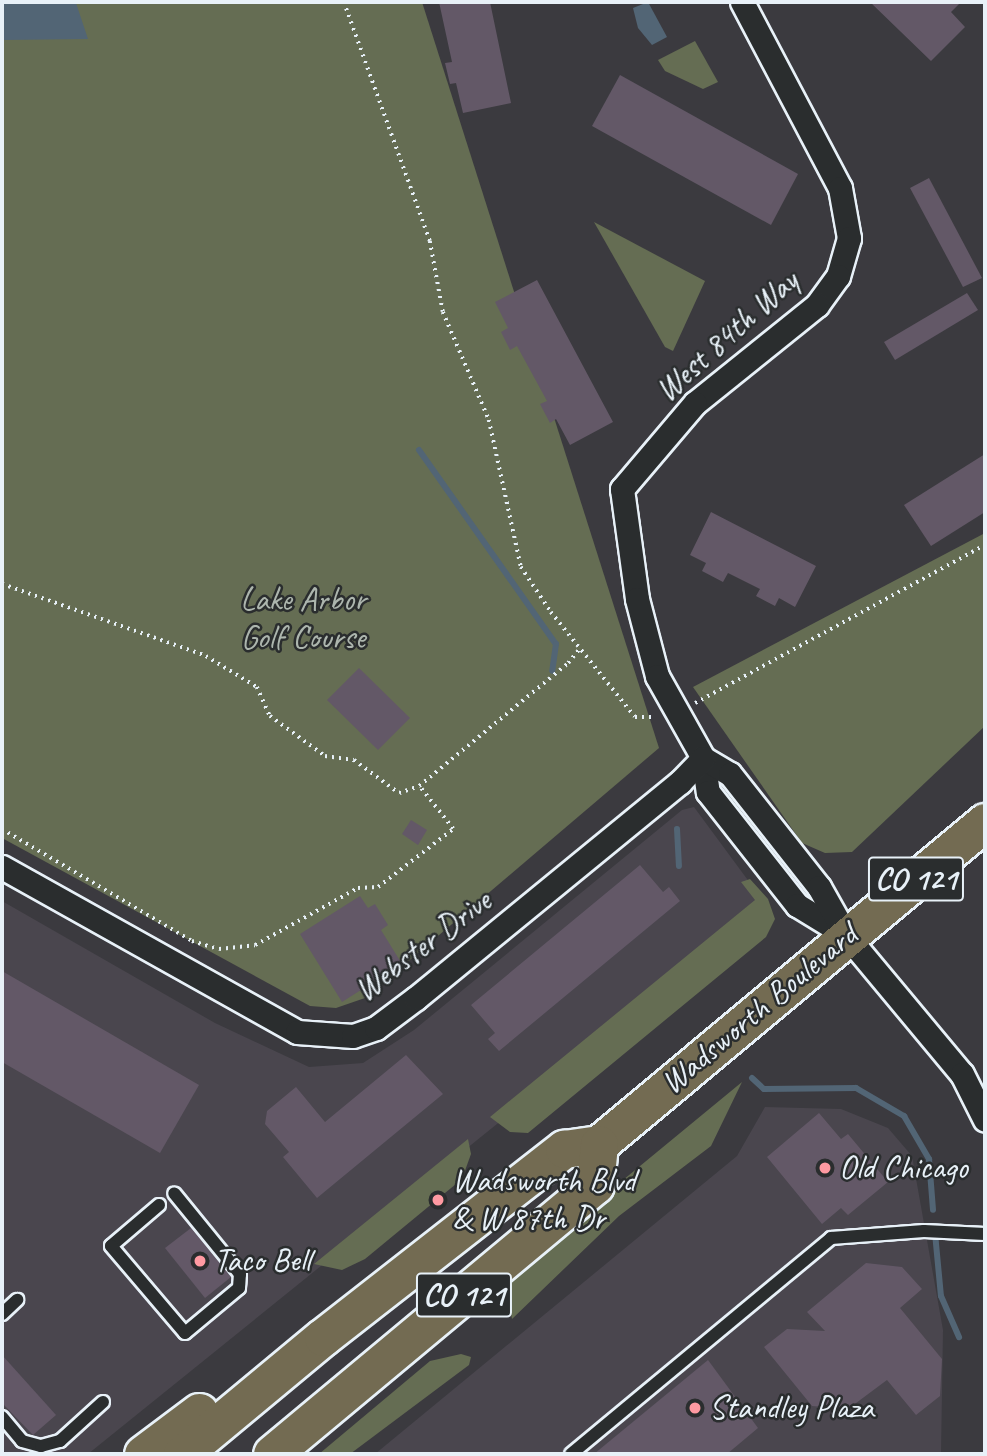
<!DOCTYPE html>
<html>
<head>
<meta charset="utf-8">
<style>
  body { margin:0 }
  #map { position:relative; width:987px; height:1456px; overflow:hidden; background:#3b3a3f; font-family:Caveat,sans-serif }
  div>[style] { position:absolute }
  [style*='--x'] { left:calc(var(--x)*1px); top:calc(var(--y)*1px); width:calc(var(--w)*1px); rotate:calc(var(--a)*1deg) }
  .built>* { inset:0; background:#4a464e }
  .green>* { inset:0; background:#656d53 }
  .water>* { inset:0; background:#526575 }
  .stream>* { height:6px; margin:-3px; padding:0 3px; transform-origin:3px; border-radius:3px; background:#526575 }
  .building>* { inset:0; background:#635867 }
  .path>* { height:3.5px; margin-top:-1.75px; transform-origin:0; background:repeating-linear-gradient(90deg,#e8f1f8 0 2px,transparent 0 7px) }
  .roads { filter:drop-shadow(2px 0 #e8f1f8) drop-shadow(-2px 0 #e8f1f8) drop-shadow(0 2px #e8f1f8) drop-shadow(0 -2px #e8f1f8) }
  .lane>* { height:12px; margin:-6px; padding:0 6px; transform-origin:6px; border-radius:6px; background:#2a2d2e }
  .street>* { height:23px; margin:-11.5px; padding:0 11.5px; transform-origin:11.5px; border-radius:11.5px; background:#2a2d2e }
  .primary>* { height:37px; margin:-18.5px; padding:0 18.5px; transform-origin:18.5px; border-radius:18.5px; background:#736b52 }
  .dots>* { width:19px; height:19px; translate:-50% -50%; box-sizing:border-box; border:4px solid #2a2d2e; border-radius:50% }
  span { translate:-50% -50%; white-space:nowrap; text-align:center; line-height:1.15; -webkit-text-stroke:5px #2a2d2e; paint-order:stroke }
  .shield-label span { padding:2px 5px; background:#2a2d2e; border:2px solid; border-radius:5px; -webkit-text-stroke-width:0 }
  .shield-label { font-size:32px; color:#e8f1f8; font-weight:700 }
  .street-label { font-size:33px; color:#e8f1f8 }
  .park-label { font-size:33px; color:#adb6ae }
  .poi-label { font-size:33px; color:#e8f1f8 }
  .left { translate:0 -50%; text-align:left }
  .frame { position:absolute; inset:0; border:4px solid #e8f1f8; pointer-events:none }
</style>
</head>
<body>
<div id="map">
  <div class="built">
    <div style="clip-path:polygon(694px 807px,767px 906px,88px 1454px,7px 1454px,2px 1449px,2px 901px,215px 1023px,309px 1067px,363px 1063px,414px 1030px,682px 810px)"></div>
    <div style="clip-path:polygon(765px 1107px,841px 1109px,888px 1128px,912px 1156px,943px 1330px,941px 1454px,375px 1454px,737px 1156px)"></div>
  </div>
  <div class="green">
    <div style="clip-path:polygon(2px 2px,422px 2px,659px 748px,365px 998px,336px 1008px,310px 1006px,2px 838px)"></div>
    <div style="clip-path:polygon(695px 41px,718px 82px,703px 89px,665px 71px,658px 60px)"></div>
    <div style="clip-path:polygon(594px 222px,705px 281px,673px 351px,665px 347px)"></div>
    <div style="clip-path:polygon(985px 533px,985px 726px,852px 852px,825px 853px,802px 843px,693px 687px)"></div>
    <div style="clip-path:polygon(750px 879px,768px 899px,775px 919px,766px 937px,528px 1133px,510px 1132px,490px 1117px,755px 900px,741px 882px)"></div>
    <div style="clip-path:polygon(742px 1082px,711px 1146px,619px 1216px,512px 1319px,507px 1294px,515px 1269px)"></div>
    <div style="clip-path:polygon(468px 1139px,471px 1154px,462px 1179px,365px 1259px,342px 1270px,314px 1264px)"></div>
    <div style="clip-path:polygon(461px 1354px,471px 1357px,469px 1365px,350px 1454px,319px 1454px,430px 1361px)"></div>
  </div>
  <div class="water">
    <div style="clip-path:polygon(2px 2px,76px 3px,88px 39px,2px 40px)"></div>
    <div style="clip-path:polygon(648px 2px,667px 37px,652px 45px,638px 28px,633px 8px)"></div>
  </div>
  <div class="stream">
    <div style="--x:419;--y:450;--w:237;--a:54.8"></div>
    <div style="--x:556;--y:644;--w:27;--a:98"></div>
    <div style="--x:677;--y:829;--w:37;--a:87"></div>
    <div style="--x:752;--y:1078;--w:16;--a:43"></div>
    <div style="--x:764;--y:1089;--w:92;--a:-0.6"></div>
    <div style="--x:856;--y:1088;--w:56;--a:30.3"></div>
    <div style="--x:904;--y:1116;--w:50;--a:59.8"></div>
    <div style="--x:929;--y:1159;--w:51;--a:85.5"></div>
    <div style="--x:935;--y:1233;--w:63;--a:84.6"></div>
    <div style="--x:941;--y:1296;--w:45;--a:66.3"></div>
  </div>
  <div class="building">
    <div style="clip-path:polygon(439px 2px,490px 2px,511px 103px,463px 113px,456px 83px,450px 84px,445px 63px,452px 62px)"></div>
    <div style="clip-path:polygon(870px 2px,961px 2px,951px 12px,965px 27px,931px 61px)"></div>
    <div style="clip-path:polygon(620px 75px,798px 174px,771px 225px,592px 126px)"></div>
    <div style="clip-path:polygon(929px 178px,982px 278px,963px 287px,910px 188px)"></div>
    <div style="clip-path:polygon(537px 280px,613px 422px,570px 445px,556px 419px,550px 423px,540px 404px,547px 401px,517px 346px,510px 350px,501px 332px,508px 328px,495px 302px)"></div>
    <div style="clip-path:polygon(967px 293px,978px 310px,895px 360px,884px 342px)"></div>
    <div style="clip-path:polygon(985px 454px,985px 512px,931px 546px,904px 505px)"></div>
    <div style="clip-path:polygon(711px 512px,816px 566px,795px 607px,779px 598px,775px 606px,756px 596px,760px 589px,728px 573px,723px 582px,702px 571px,706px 563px,690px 555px)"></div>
    <div style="clip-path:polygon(359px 668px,410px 718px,378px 750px,327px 700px)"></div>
    <div style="clip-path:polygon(411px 820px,427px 830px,418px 845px,402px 834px)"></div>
    <div style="clip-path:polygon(640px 865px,663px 892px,669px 887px,680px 901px,499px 1051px,488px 1039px,495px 1033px,471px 1005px)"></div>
    <div style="clip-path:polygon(360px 896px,368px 908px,375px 904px,388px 925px,381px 930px,402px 964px,342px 1002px,300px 934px)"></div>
    <div style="clip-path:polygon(2px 971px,199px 1085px,160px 1153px,2px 1062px)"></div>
    <div style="clip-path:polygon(406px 1055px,443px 1094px,317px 1198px,283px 1157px,289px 1152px,265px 1124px,267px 1111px,296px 1087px,325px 1122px)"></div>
    <div style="clip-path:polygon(819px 1113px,841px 1139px,848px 1134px,888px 1182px,848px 1215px,841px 1208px,822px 1224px,767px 1157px)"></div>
    <div style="clip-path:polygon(191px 1228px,231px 1277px,205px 1298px,165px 1248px)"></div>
    <div style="clip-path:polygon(866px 1263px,902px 1267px,922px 1289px,900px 1308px,942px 1359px,940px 1396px,916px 1415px,887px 1380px,848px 1409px,812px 1406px,764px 1347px,787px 1329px,825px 1331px,807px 1312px)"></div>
    <div style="clip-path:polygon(2px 1355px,56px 1415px,33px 1435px,2px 1403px)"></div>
    <div style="clip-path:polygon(708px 1360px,758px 1428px,727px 1454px,594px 1454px)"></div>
  </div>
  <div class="path">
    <div style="--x:344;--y:2;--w:254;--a:70.2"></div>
    <div style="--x:430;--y:241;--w:72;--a:79.6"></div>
    <div style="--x:443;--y:312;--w:117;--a:66.9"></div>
    <div style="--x:489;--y:420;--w:150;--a:77.7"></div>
    <div style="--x:521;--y:567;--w:54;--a:56.3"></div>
    <div style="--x:551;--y:612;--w:134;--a:51.3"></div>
    <div style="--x:635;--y:717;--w:20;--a:0"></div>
    <div style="--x:2;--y:584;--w:216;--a:19.4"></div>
    <div style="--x:206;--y:656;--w:60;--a:31.3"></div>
    <div style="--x:257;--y:687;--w:32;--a:66"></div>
    <div style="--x:270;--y:716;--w:68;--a:36"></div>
    <div style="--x:325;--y:756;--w:29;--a:8"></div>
    <div style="--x:354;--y:760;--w:56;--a:36.3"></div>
    <div style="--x:399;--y:793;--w:21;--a:-19"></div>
    <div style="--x:419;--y:786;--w:193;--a:-39.5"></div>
    <div style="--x:568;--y:663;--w:19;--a:-51"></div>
    <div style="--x:695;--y:703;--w:330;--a:-28.6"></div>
    <div style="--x:2;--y:829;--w:221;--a:30.5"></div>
    <div style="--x:192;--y:941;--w:28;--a:17"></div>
    <div style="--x:219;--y:949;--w:36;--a:-6"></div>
    <div style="--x:255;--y:945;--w:118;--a:-29"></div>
    <div style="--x:358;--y:888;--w:20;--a:-3"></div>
    <div style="--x:378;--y:887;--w:95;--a:-37.7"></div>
    <div style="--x:453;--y:829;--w:55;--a:-128.3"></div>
  </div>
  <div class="roads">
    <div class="lane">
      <div style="--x:159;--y:1205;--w:63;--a:139.5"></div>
      <div style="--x:111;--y:1246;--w:114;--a:49.6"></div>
      <div style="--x:185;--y:1333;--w:70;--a:-39.8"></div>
      <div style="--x:239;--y:1288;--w:14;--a:-86"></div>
      <div style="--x:240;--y:1274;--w:104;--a:-129.2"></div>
      <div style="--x:2;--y:1314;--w:21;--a:-43"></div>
      <div style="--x:2;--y:1417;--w:31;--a:50"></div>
      <div style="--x:22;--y:1441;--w:20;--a:15"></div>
      <div style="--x:41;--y:1446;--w:20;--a:-15"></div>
      <div style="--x:60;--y:1441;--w:58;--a:-42.2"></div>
      <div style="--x:571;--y:1454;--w:338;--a:-39.7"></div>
      <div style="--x:831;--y:1238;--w:93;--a:-4.3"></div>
      <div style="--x:924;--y:1231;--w:61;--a:2.8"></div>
    </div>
    <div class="street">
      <div style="--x:742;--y:2;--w:210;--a:62.2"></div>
      <div style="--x:840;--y:188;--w:51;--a:79.8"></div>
      <div style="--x:849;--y:238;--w:40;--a:106"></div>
      <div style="--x:838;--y:276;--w:36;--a:126"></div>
      <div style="--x:817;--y:305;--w:156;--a:141.2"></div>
      <div style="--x:695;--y:403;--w:113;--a:130.3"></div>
      <div style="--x:622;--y:489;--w:111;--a:82.2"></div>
      <div style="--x:637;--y:599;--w:80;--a:75.4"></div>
      <div style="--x:657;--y:676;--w:94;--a:60.7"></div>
      <div style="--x:703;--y:758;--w:34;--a:82"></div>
      <div style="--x:708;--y:792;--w:144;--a:51.8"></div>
      <div style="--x:797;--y:905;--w:57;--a:31.5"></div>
      <div style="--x:703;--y:758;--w:31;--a:31"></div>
      <div style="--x:730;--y:774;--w:144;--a:51.8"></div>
      <div style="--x:819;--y:887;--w:55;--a:60.6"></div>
      <div style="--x:846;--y:935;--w:181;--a:50.2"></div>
      <div style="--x:962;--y:1074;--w:51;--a:63.4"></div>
      <div style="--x:2;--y:867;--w:338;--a:29.2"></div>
      <div style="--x:297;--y:1032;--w:56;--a:4.1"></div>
      <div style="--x:353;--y:1036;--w:24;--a:-19"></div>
      <div style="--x:376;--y:1028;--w:50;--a:-36.9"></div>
      <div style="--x:416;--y:998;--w:341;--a:-39.3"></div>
      <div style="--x:680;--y:782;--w:33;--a:-46"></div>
    </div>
    <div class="primary">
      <div style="--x:143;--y:1454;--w:70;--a:-36.9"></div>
      <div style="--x:182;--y:1454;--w:183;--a:-39.7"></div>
      <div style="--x:323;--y:1337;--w:306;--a:-38"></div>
      <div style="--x:564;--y:1149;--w:35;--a:-8"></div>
      <div style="--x:599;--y:1144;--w:503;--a:-39.83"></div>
      <div style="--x:272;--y:1454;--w:420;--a:-39.8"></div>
      <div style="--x:595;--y:1185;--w:41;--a:-84.4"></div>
    </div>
  </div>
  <div class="dots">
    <div style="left:825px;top:1168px;background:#ff9aa2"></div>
    <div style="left:438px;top:1200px;background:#ff9aa2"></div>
    <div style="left:200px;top:1261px;background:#ff9aa2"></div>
    <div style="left:695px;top:1408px;background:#ff9aa2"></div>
  </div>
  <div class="shield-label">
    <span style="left:916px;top:879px">CO 121</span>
    <span style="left:464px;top:1295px">CO 121</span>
  </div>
  <div class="street-label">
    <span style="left:727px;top:336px;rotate:-42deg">West 84th Way</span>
    <span style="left:423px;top:946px;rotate:-37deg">Webster Drive</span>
    <span style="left:759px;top:1009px;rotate:-40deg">Wadsworth Boulevard</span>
  </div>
  <div class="park-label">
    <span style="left:303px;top:619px">Lake Arbor<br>Golf Course</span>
  </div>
  <div class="poi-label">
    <span class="left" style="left:839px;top:1168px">Old Chicago</span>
    <span class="left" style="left:452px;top:1200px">Wadsworth Blvd<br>&amp; W 87th Dr</span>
    <span class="left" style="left:214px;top:1261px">Taco Bell</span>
    <span class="left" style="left:709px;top:1408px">Standley Plaza</span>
  </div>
  <div class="frame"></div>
</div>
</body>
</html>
